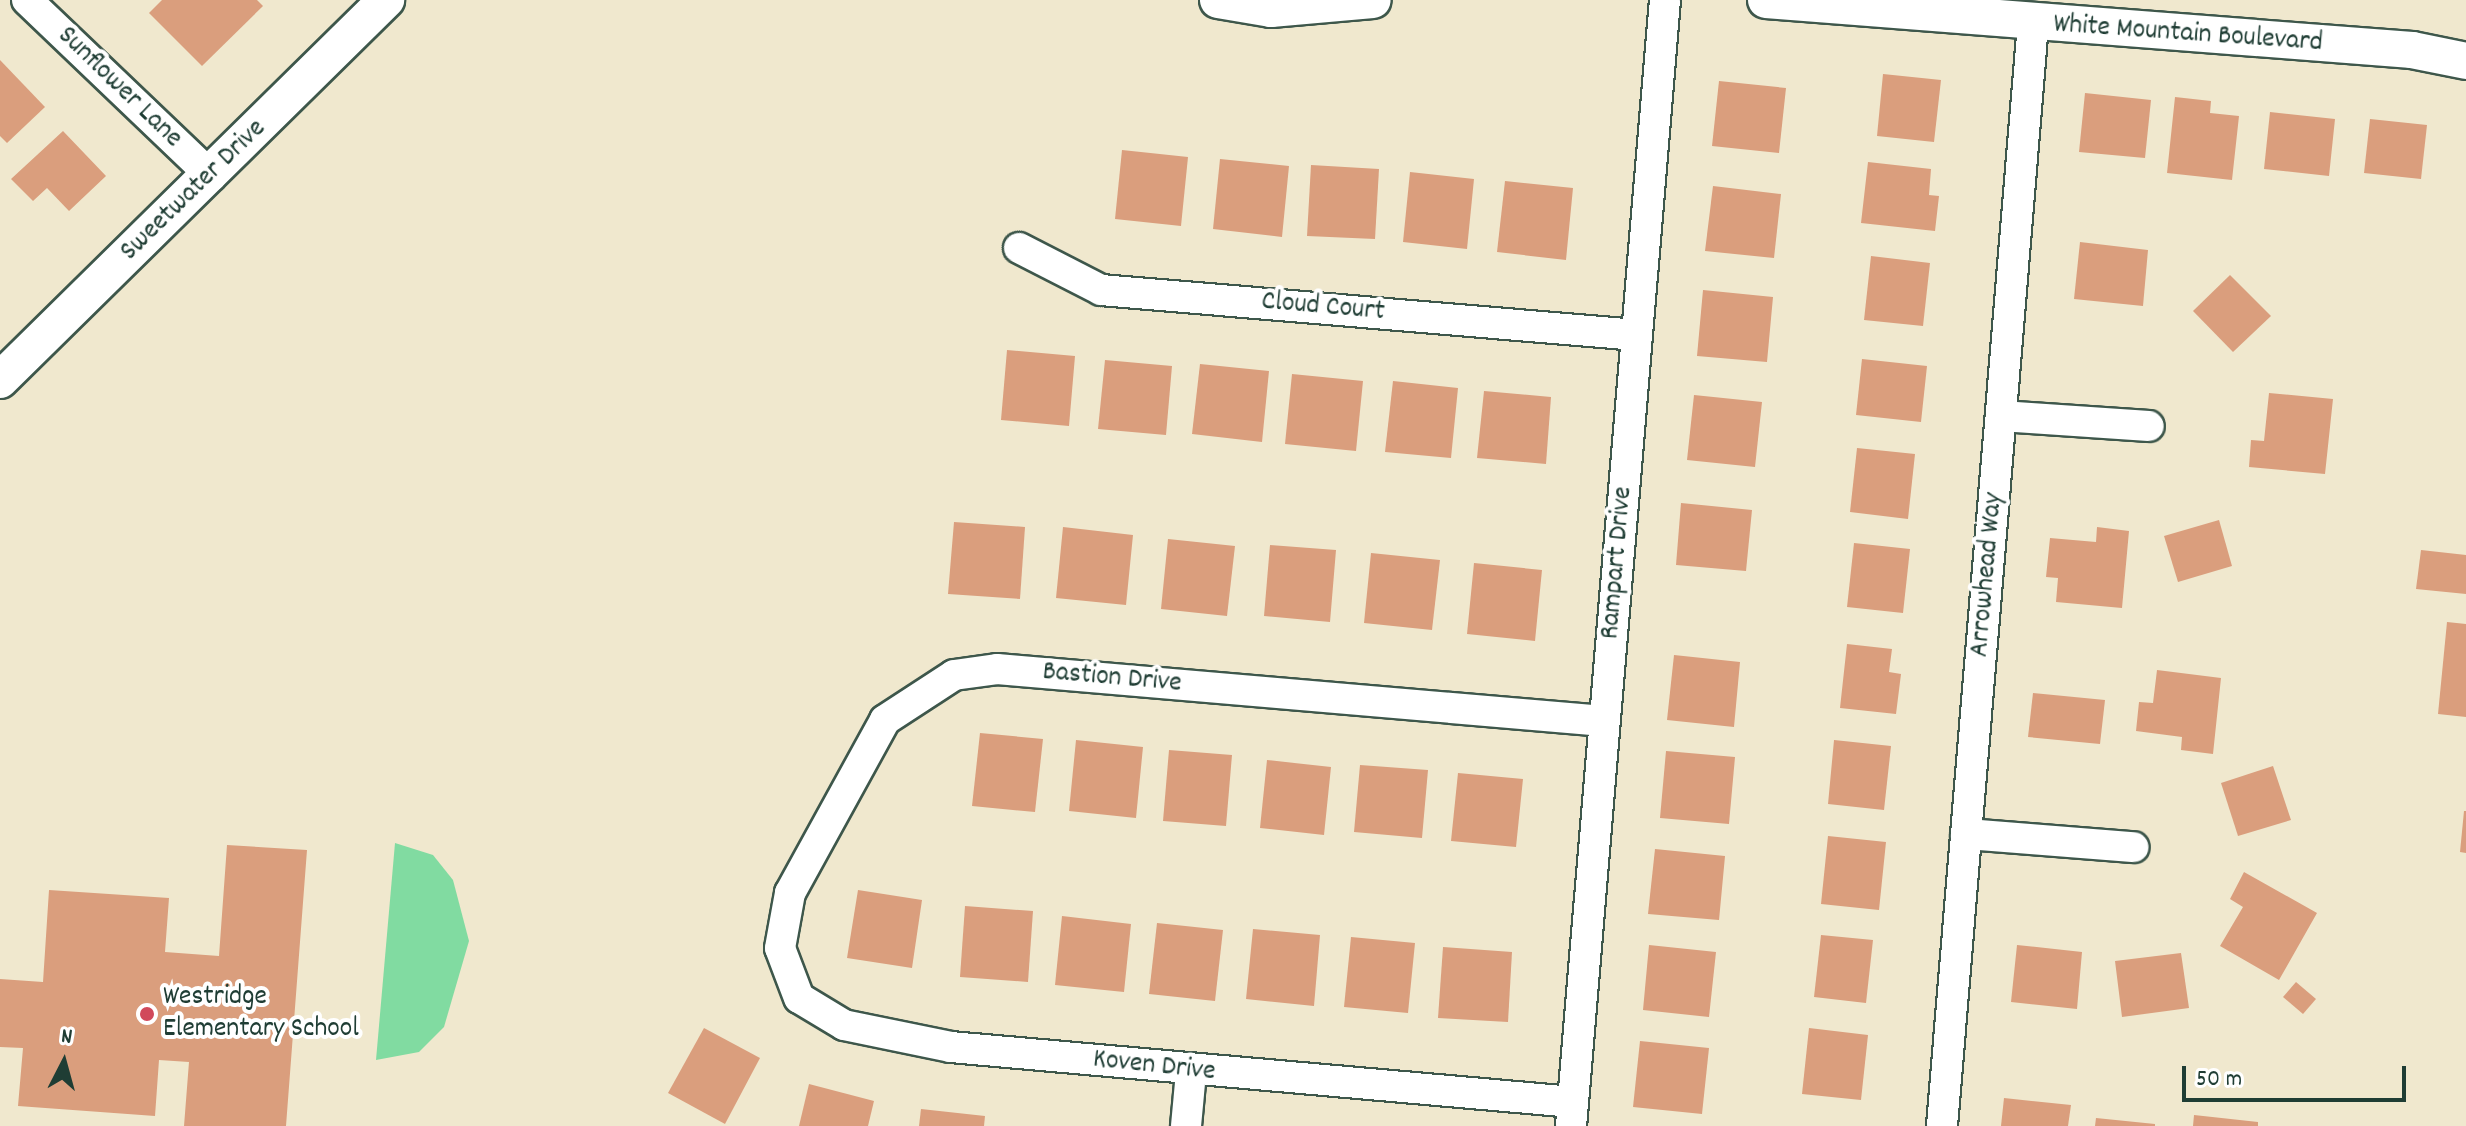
<!DOCTYPE html>
<html>
<head>
<meta charset="utf-8">
<style>
  body { margin:0 }
  #map { position:relative; width:2466px; height:1126px; overflow:hidden; background:#f0e8ce; font-family:Dekko,sans-serif }
  div>[style] { position:absolute }
  [style*='--x'] { left:calc(var(--x)*1px); top:calc(var(--y)*1px); width:calc(var(--w)*1px); rotate:calc(var(--a)*1deg) }
  .green>* { inset:0; background:#81dba1 }
  .building>* { inset:0; background:#da9e7d }
  .roads { filter:drop-shadow(2px 0 #3e574b) drop-shadow(-2px 0 #3e574b) drop-shadow(0 2px #3e574b) drop-shadow(0 -2px #3e574b) }
  .minor>* { height:30px; margin:-15px; padding:0 15px; transform-origin:15px; border-radius:15px; background:#fff }
  .tertiary>* { height:36px; margin:-18px; padding:0 18px; transform-origin:18px; border-radius:18px; background:#fff }
  .dots>* { width:22px; height:22px; translate:-50% -50%; box-sizing:border-box; border:4px solid #fff; border-radius:50% }
  span { translate:-50% -50%; white-space:nowrap; text-align:center; line-height:1.15; -webkit-text-stroke:8px #fff; paint-order:stroke }
  .street-label { font-size:28px; color:#1f3d34 }
  .poi-label { font-size:28px; color:#1f3d34 }
  .left { translate:0 -50%; text-align:left }
  .north { position:absolute; left:24px; top:1022px; width:80px; height:80px; -webkit-text-stroke:6px #fff; paint-order:stroke; rotate:6deg; font-size:22px; font-weight:700; line-height:32px; text-align:center; color:#1f3d34 }
  .north::after { content:''; display:block; margin:auto; width:28px; height:36px; background:#1f3d34; clip-path:polygon(50% 0,100% 100%,50% 72%,0 100%) }
  .scale { position:absolute; left:2182px; top:1066px; width:224px; height:36px; box-sizing:border-box; border:4px solid #1f3d34; border-top:0; padding-left:10px; font-size:24px; line-height:28px; white-space:nowrap; color:#1f3d34; -webkit-text-stroke:6px #fff; paint-order:stroke }
</style>
</head>
<body>
<div id="map">
  <div class="green">
    <div style="clip-path:polygon(395px 843px,433px 855px,453px 880px,469px 941px,444px 1027px,419px 1052px,376px 1060px)"></div>
  </div>
  <div class="building">
    <div style="clip-path:polygon(162px 0,257px 0,263px 6px,202px 66px,149px 13px)"></div>
    <div style="clip-path:polygon(0 60px,45px 107px,7px 143px,0 136px)"></div>
    <div style="clip-path:polygon(1883px 74px,1941px 80px,1934px 142px,1877px 136px)"></div>
    <div style="clip-path:polygon(1719px 81px,1786px 88px,1779px 153px,1712px 146px)"></div>
    <div style="clip-path:polygon(2085px 93px,2151px 100px,2145px 158px,2079px 152px)"></div>
    <div style="clip-path:polygon(2175px 97px,2211px 101px,2210px 113px,2239px 116px,2232px 180px,2167px 173px)"></div>
    <div style="clip-path:polygon(2270px 112px,2335px 119px,2329px 176px,2264px 169px)"></div>
    <div style="clip-path:polygon(2370px 119px,2427px 125px,2421px 179px,2364px 173px)"></div>
    <div style="clip-path:polygon(63px 131px,106px 176px,69px 211px,47px 188px,33px 201px,11px 179px)"></div>
    <div style="clip-path:polygon(1122px 150px,1188px 157px,1181px 226px,1115px 219px)"></div>
    <div style="clip-path:polygon(1220px 159px,1289px 166px,1282px 237px,1213px 229px)"></div>
    <div style="clip-path:polygon(1868px 162px,1931px 169px,1929px 195px,1939px 196px,1935px 231px,1861px 223px)"></div>
    <div style="clip-path:polygon(1311px 165px,1379px 169px,1375px 239px,1307px 236px)"></div>
    <div style="clip-path:polygon(1410px 172px,1474px 179px,1467px 249px,1403px 242px)"></div>
    <div style="clip-path:polygon(1505px 181px,1573px 188px,1566px 260px,1497px 252px)"></div>
    <div style="clip-path:polygon(1713px 186px,1781px 194px,1774px 258px,1705px 251px)"></div>
    <div style="clip-path:polygon(2080px 242px,2148px 250px,2143px 306px,2074px 299px)"></div>
    <div style="clip-path:polygon(1871px 256px,1930px 263px,1923px 326px,1864px 320px)"></div>
    <div style="clip-path:polygon(2230px 275px,2271px 316px,2233px 352px,2193px 311px)"></div>
    <div style="clip-path:polygon(1703px 290px,1773px 297px,1767px 362px,1697px 356px)"></div>
    <div style="clip-path:polygon(1007px 350px,1075px 356px,1069px 426px,1001px 420px)"></div>
    <div style="clip-path:polygon(1862px 359px,1927px 366px,1921px 422px,1856px 415px)"></div>
    <div style="clip-path:polygon(1105px 360px,1172px 366px,1166px 435px,1098px 429px)"></div>
    <div style="clip-path:polygon(1200px 364px,1269px 371px,1262px 442px,1192px 434px)"></div>
    <div style="clip-path:polygon(1292px 374px,1363px 381px,1356px 451px,1285px 444px)"></div>
    <div style="clip-path:polygon(1393px 381px,1458px 388px,1451px 458px,1385px 452px)"></div>
    <div style="clip-path:polygon(1484px 391px,1551px 397px,1546px 464px,1477px 458px)"></div>
    <div style="clip-path:polygon(2269px 393px,2333px 399px,2325px 474px,2249px 467px,2251px 440px,2264px 441px)"></div>
    <div style="clip-path:polygon(1694px 395px,1762px 402px,1755px 467px,1687px 460px)"></div>
    <div style="clip-path:polygon(1857px 448px,1915px 454px,1908px 519px,1850px 512px)"></div>
    <div style="clip-path:polygon(1681px 503px,1752px 510px,1746px 571px,1676px 565px)"></div>
    <div style="clip-path:polygon(2219px 520px,2232px 566px,2178px 582px,2164px 536px)"></div>
    <div style="clip-path:polygon(954px 522px,1025px 527px,1020px 599px,948px 594px)"></div>
    <div style="clip-path:polygon(1063px 527px,1133px 535px,1126px 605px,1056px 598px)"></div>
    <div style="clip-path:polygon(2097px 527px,2129px 531px,2122px 608px,2056px 602px,2058px 578px,2046px 577px,2050px 538px,2096px 542px)"></div>
    <div style="clip-path:polygon(1168px 539px,1235px 546px,1227px 616px,1161px 609px)"></div>
    <div style="clip-path:polygon(1854px 543px,1910px 549px,1903px 613px,1847px 607px)"></div>
    <div style="clip-path:polygon(1270px 545px,1336px 550px,1330px 622px,1264px 616px)"></div>
    <div style="clip-path:polygon(2421px 550px,2466px 555px,2466px 594px,2416px 589px)"></div>
    <div style="clip-path:polygon(1371px 553px,1440px 560px,1432px 630px,1364px 623px)"></div>
    <div style="clip-path:polygon(1474px 563px,1542px 570px,1535px 641px,1467px 634px)"></div>
    <div style="clip-path:polygon(2447px 622px,2466px 624px,2466px 717px,2438px 714px)"></div>
    <div style="clip-path:polygon(1847px 644px,1892px 649px,1889px 672px,1901px 674px,1896px 714px,1840px 708px)"></div>
    <div style="clip-path:polygon(1674px 655px,1740px 662px,1734px 727px,1667px 720px)"></div>
    <div style="clip-path:polygon(2157px 670px,2221px 678px,2213px 754px,2181px 750px,2182px 737px,2136px 731px,2139px 702px,2153px 703px)"></div>
    <div style="clip-path:polygon(2033px 693px,2105px 700px,2100px 744px,2028px 737px)"></div>
    <div style="clip-path:polygon(980px 733px,1043px 739px,1035px 812px,972px 806px)"></div>
    <div style="clip-path:polygon(1076px 740px,1143px 747px,1136px 818px,1069px 811px)"></div>
    <div style="clip-path:polygon(1834px 740px,1891px 746px,1884px 810px,1828px 804px)"></div>
    <div style="clip-path:polygon(1169px 750px,1232px 755px,1226px 826px,1163px 821px)"></div>
    <div style="clip-path:polygon(1666px 751px,1735px 757px,1729px 824px,1660px 818px)"></div>
    <div style="clip-path:polygon(1267px 760px,1331px 767px,1324px 835px,1260px 828px)"></div>
    <div style="clip-path:polygon(1360px 765px,1428px 770px,1422px 838px,1354px 832px)"></div>
    <div style="clip-path:polygon(2273px 766px,2291px 820px,2238px 836px,2221px 783px)"></div>
    <div style="clip-path:polygon(1458px 773px,1523px 779px,1516px 847px,1451px 841px)"></div>
    <div style="clip-path:polygon(2464px 811px,2466px 811px,2466px 853px,2460px 852px)"></div>
    <div style="clip-path:polygon(1828px 836px,1886px 842px,1879px 910px,1821px 904px)"></div>
    <div style="clip-path:polygon(227px 845px,307px 850px,286px 1126px,184px 1126px,189px 1062px,159px 1060px,155px 1116px,18px 1106px,23px 1048px,0 1047px,0 979px,43px 982px,49px 890px,169px 898px,165px 952px,219px 956px)"></div>
    <div style="clip-path:polygon(1655px 849px,1725px 856px,1719px 920px,1648px 914px)"></div>
    <div style="clip-path:polygon(2244px 872px,2317px 913px,2279px 980px,2220px 946px,2243px 907px,2230px 899px)"></div>
    <div style="clip-path:polygon(858px 890px,922px 900px,912px 968px,847px 958px)"></div>
    <div style="clip-path:polygon(965px 906px,1033px 911px,1028px 982px,960px 977px)"></div>
    <div style="clip-path:polygon(1062px 916px,1131px 924px,1124px 992px,1055px 985px)"></div>
    <div style="clip-path:polygon(1157px 923px,1223px 930px,1215px 1001px,1149px 994px)"></div>
    <div style="clip-path:polygon(1253px 929px,1320px 935px,1314px 1006px,1246px 999px)"></div>
    <div style="clip-path:polygon(1821px 935px,1873px 940px,1866px 1003px,1814px 997px)"></div>
    <div style="clip-path:polygon(1351px 937px,1415px 943px,1408px 1013px,1344px 1007px)"></div>
    <div style="clip-path:polygon(1649px 945px,1716px 952px,1709px 1017px,1643px 1010px)"></div>
    <div style="clip-path:polygon(2017px 945px,2082px 952px,2077px 1009px,2011px 1002px)"></div>
    <div style="clip-path:polygon(1443px 947px,1512px 952px,1508px 1022px,1438px 1018px)"></div>
    <div style="clip-path:polygon(2181px 953px,2189px 1008px,2122px 1017px,2115px 961px)"></div>
    <div style="clip-path:polygon(2296px 982px,2316px 999px,2303px 1014px,2283px 997px)"></div>
    <div style="clip-path:polygon(704px 1028px,760px 1058px,725px 1124px,668px 1093px)"></div>
    <div style="clip-path:polygon(1809px 1028px,1868px 1035px,1861px 1100px,1802px 1094px)"></div>
    <div style="clip-path:polygon(1640px 1041px,1709px 1048px,1702px 1114px,1633px 1107px)"></div>
    <div style="clip-path:polygon(809px 1084px,874px 1101px,868px 1126px,799px 1126px)"></div>
    <div style="clip-path:polygon(2004px 1098px,2071px 1105px,2068px 1126px,2001px 1126px)"></div>
    <div style="clip-path:polygon(921px 1109px,985px 1116px,984px 1126px,919px 1126px)"></div>
    <div style="clip-path:polygon(2194px 1115px,2258px 1122px,2258px 1126px,2193px 1126px)"></div>
    <div style="clip-path:polygon(2096px 1118px,2155px 1124px,2155px 1126px,2095px 1126px)"></div>
  </div>
  <div class="roads">
    <div class="minor">
      <div style="--x:27;--y:0;--w:255;--a:43.7"></div>
      <div style="--x:1019;--y:248;--w:92;--a:27.1"></div>
      <div style="--x:1101;--y:290;--w:538;--a:4.8"></div>
      <div style="--x:2001;--y:416;--w:148;--a:3.9"></div>
      <div style="--x:1966;--y:834;--w:168;--a:4.5"></div>
      <div style="--x:1573;--y:1102;--w:624;--a:-174.95"></div>
      <div style="--x:951;--y:1047;--w:109;--a:-168.4"></div>
      <div style="--x:844;--y:1025;--w:52;--a:-149"></div>
      <div style="--x:799;--y:998;--w:53;--a:-110.8"></div>
      <div style="--x:780;--y:948;--w:56;--a:-79.7"></div>
      <div style="--x:790;--y:893;--w:197;--a:-61.2"></div>
      <div style="--x:885;--y:720;--w:82;--a:-33.1"></div>
      <div style="--x:954;--y:675;--w:43;--a:-7.9"></div>
      <div style="--x:997;--y:669;--w:609;--a:4.9"></div>
      <div style="--x:1186;--y:1126;--w:54;--a:-84.7"></div>
      <div style="--x:1571;--y:1126;--w:1130;--a:-85.23"></div>
      <div style="--x:1942;--y:1126;--w:1106;--a:-85.28"></div>
    </div>
    <div class="tertiary">
      <div style="--x:1218;--y:0;--w:54;--a:9.6"></div>
      <div style="--x:1271;--y:9;--w:102;--a:-5"></div>
      <div style="--x:1766;--y:0;--w:648;--a:4.43"></div>
      <div style="--x:2412;--y:50;--w:55;--a:11.5"></div>
      <div style="--x:0;--y:380;--w:542;--a:-44.55"></div>
    </div>
  </div>
  <div class="dots">
    <div style="left:147px;top:1014px;background:#d1495b"></div>
  </div>
  <div class="street-label">
    <span style="left:2188px;top:35px;rotate:4deg">White Mountain Boulevard</span>
    <span style="left:119px;top:88px;rotate:44deg">Sunflower Lane</span>
    <span style="left:194px;top:191px;rotate:-44deg">Sweetwater Drive</span>
    <span style="left:1323px;top:308px;rotate:5deg">Cloud Court</span>
    <span style="left:1618px;top:563px;rotate:-85deg">Rampart Drive</span>
    <span style="left:1988px;top:575px;rotate:-85deg">Arrowhead Way</span>
    <span style="left:1112px;top:679px;rotate:5deg">Bastion Drive</span>
    <span style="left:1154px;top:1067px;rotate:6deg">Koven Drive</span>
  </div>
  <div class="poi-label">
    <span class="left" style="left:163px;top:1014px">Westridge<br>Elementary School</span>
  </div>
  <div class="north">N</div>
  <div class="scale">50 m</div>
</div>
</body>
</html>
